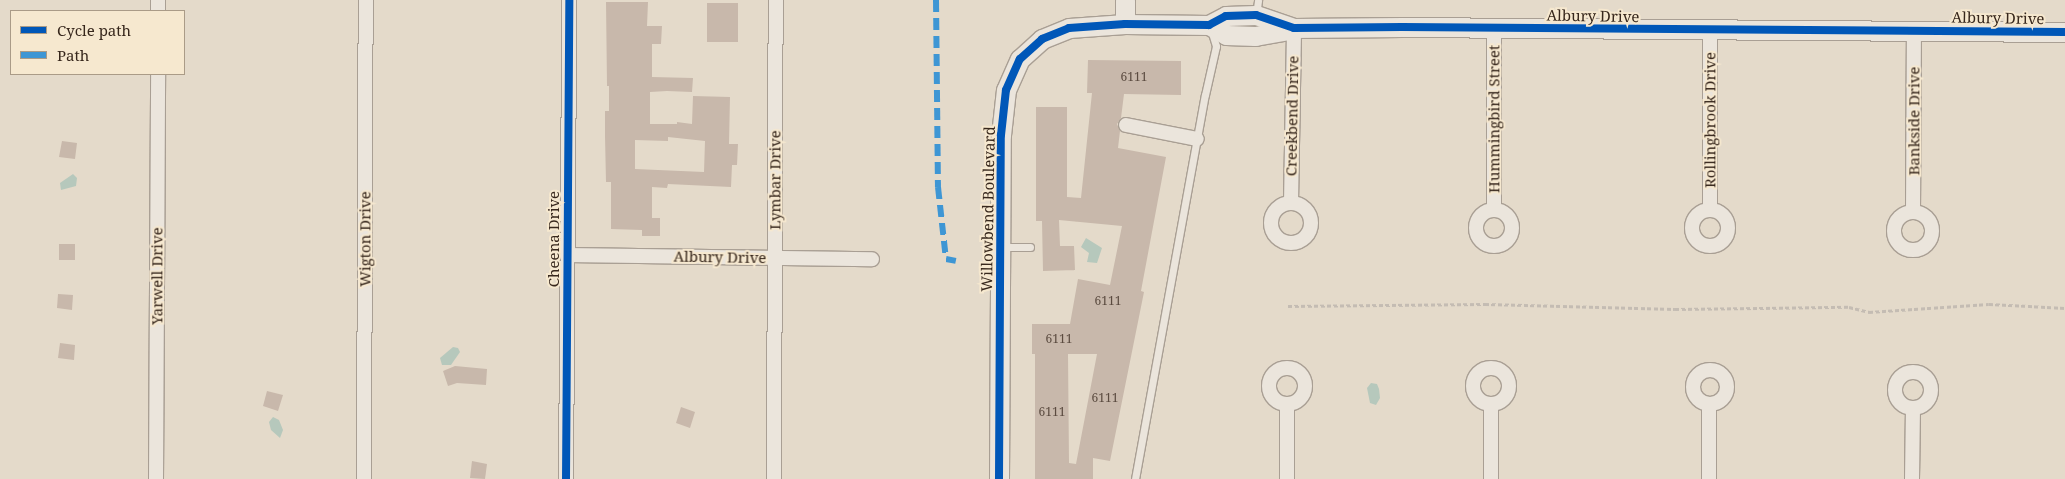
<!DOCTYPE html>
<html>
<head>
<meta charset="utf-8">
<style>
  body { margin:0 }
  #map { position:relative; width:2065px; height:479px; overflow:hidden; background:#e4daca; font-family:"Noto Serif",serif }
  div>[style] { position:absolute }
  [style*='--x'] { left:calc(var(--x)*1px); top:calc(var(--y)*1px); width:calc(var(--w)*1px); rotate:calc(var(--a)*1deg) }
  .water>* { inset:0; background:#b6c8bc }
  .building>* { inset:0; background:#c8b8ab }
  .path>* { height:2.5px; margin-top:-1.25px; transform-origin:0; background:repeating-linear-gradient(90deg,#c4bcb3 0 4px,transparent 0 6.5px) }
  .roads { filter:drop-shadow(1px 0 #a99f94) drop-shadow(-1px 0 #a99f94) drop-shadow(0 1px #a99f94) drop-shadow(0 -1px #a99f94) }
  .lane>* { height:7px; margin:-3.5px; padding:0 3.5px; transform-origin:3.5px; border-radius:3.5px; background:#ebe5dc }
  .street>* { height:14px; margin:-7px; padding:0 7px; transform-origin:7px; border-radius:7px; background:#ebe5dc }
  .street>.ring { margin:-7px; padding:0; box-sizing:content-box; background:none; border:14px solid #ebe5dc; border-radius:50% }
  .secondary>* { height:19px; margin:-9.5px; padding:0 9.5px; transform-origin:9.5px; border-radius:9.5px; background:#ebe5dc }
  .quiet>* { height:6px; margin-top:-3px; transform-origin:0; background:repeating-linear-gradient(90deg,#3e96d4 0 12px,transparent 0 18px) }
  .cycleway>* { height:8px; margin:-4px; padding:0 4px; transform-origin:4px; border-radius:4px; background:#0057b8 }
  span { translate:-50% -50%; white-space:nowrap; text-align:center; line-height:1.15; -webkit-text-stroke:4px #f6e8cf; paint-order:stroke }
  .number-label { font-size:12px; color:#5b4b40 }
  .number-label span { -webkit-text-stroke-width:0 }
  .street-label { font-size:15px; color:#37271c }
  .legend { position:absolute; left:10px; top:10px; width:175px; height:65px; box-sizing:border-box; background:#f6e8cf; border:1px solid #aa9b87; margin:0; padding:6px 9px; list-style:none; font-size:15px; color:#37271c }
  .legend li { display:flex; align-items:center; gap:10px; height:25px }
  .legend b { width:25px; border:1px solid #aa9b87 }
</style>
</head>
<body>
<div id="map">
  <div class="water">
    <div style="clip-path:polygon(73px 174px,77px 178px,76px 186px,61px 190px,60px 183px)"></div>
    <div style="clip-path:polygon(1086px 238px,1102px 248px,1097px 263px,1087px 262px,1089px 253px,1081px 247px)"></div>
    <div style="clip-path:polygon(453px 347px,458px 348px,460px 352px,451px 365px,442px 365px,440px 358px)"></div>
    <div style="clip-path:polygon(1371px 383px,1377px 384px,1379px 389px,1380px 398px,1376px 405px,1370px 403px,1367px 388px)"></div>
    <div style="clip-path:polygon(273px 417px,279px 420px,283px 430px,280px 438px,271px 430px,269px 422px)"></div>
  </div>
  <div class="building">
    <div style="clip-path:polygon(evenodd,606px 2px,648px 2px,647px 26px,662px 26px,661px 44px,652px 44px,652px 77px,693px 78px,692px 92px,667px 91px,650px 92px,650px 124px,677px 124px,677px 122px,692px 124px,693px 96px,730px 97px,729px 144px,738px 144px,737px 165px,732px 165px,731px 187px,668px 184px,667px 188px,652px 187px,652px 218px,660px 218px,660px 236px,642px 236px,642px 230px,611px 229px,611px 182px,606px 182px,605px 136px,605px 111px,609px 111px,609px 86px,607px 86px,606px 2px,668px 137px,705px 141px,704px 172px,635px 169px,635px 140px,668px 141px,668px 137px)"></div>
    <div style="clip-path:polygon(707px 3px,738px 3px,738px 42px,707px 42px)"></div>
    <div style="clip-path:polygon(evenodd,1088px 60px,1181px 61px,1181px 95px,1124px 94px,1121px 118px,1117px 124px,1120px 131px,1118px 148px,1166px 157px,1141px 291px,1144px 292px,1110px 461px,1093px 458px,1093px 479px,1035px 479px,1035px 354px,1032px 354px,1032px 324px,1070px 324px,1078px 279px,1110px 285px,1122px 226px,1059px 220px,1060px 246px,1074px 246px,1075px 270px,1043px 271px,1042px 221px,1036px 221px,1036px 107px,1067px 107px,1067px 197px,1081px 198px,1092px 93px,1087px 93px,1088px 60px,1068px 354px,1097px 354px,1076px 464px,1069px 463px,1068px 354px)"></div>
    <div style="clip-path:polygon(62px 141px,77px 143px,75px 159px,59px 157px)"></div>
    <div style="clip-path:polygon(59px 244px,75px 244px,75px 260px,59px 260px)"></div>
    <div style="clip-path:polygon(58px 294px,73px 295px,72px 310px,57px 308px)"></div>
    <div style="clip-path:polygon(60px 343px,75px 345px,74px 360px,58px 358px)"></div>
    <div style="clip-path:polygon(455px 366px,487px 369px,486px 385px,457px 383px,448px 386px,443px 371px)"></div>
    <div style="clip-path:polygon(267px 391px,283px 395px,278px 411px,263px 406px)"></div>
    <div style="clip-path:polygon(681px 407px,695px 412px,690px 428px,676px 423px)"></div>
    <div style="clip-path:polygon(472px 461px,487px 464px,485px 479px,470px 478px)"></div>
  </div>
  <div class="path">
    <div style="--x:1288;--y:306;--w:197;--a:-0.6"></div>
    <div style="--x:1485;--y:304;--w:190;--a:1.5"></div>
    <div style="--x:1675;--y:309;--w:174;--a:-0.7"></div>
    <div style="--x:1849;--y:307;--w:21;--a:14"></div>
    <div style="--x:1869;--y:312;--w:120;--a:-3.8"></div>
    <div style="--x:1989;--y:304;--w:76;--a:3"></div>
  </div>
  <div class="roads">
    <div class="lane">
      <div style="--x:1256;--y:15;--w:15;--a:-82"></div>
      <div style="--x:1000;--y:247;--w:30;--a:0"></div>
      <div style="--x:1135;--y:479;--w:390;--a:-79.7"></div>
      <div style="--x:1205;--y:95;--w:50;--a:-77.3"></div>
      <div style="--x:1216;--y:46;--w:17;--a:-107"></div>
    </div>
    <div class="street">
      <div style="--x:158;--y:11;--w:11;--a:-90"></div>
      <div style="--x:1494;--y:29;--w:181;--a:90"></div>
      <div style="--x:1710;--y:31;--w:179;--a:90"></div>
      <div style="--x:1126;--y:125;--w:72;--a:11.2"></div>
      <div class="ring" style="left:1271px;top:203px;width:26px;height:26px"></div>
      <div style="--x:1291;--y:203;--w:175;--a:-89"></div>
      <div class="ring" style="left:1692px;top:210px;width:22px;height:22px"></div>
      <div class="ring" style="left:1476px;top:210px;width:22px;height:22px"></div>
      <div class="ring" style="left:1894px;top:212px;width:24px;height:24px"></div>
      <div style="--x:1913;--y:212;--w:181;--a:-89.7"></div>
      <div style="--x:567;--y:255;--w:305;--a:0.8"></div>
      <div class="ring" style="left:1473px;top:368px;width:22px;height:22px"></div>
      <div class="ring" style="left:1269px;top:368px;width:22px;height:22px"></div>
      <div class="ring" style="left:1693px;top:370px;width:20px;height:20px"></div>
      <div class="ring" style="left:1895px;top:372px;width:22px;height:22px"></div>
      <div style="--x:1287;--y:404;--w:75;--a:90"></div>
      <div style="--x:156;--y:479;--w:405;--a:-89.7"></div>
      <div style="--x:364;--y:479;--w:479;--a:-89.8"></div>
      <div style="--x:566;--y:479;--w:479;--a:-89.6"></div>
      <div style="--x:774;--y:479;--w:479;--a:-89.8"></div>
      <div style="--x:1491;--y:479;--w:74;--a:-90"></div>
      <div style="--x:1709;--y:479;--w:74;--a:-90"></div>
      <div style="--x:1912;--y:479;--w:70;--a:-89.2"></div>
    </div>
    <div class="secondary">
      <div style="--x:1125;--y:24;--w:24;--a:-90"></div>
      <div style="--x:1209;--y:25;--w:20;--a:30"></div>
      <div style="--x:1226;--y:35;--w:29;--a:2"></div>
      <div style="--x:1255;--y:36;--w:39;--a:-10"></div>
      <div style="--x:999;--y:479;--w:344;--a:-89.7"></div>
      <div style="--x:1001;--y:135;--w:45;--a:-83.7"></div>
      <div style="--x:1006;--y:90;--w:34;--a:-66"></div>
      <div style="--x:1020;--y:59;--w:30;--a:-42"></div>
      <div style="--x:1042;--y:39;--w:29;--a:-22"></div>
      <div style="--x:1069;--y:28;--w:56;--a:-4.1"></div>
      <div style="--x:1125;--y:24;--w:84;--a:0.7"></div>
      <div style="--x:1209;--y:25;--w:19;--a:-28"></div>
      <div style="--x:1226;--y:16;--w:30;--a:-2"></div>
      <div style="--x:1256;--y:15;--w:40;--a:18.9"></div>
      <div style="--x:1294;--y:28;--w:108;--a:-0.5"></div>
      <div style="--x:1402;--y:27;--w:663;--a:0.43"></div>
    </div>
  </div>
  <div class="quiet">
    <div style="--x:936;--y:0;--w:187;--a:89.4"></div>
    <div style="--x:938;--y:187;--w:72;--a:83.7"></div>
    <div style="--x:946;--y:259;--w:10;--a:11"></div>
  </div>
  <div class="cycleway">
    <div style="--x:566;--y:479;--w:479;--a:-89.6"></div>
    <div style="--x:999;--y:479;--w:344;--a:-89.7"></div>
    <div style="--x:1001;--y:135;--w:45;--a:-83.7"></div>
    <div style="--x:1006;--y:90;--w:34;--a:-66"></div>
    <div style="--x:1020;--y:59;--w:30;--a:-42"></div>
    <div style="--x:1042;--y:39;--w:29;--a:-22"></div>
    <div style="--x:1069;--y:28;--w:56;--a:-4.1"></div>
    <div style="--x:1125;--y:24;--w:84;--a:0.7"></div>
    <div style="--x:1209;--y:25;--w:19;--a:-28"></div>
    <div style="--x:1226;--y:16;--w:30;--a:-2"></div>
    <div style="--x:1256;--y:15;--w:40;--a:18.9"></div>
    <div style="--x:1294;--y:28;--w:108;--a:-0.5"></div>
    <div style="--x:1402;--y:27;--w:663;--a:0.43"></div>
  </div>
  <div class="number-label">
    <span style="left:1134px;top:77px">6111</span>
    <span style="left:1108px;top:301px">6111</span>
    <span style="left:1059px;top:339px">6111</span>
    <span style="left:1105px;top:398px">6111</span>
    <span style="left:1052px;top:412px">6111</span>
  </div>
  <div class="street-label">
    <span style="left:1593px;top:16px;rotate:1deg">Albury Drive</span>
    <span style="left:1998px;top:18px;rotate:1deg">Albury Drive</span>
    <span style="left:1292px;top:116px;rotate:-89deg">Creekbend Drive</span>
    <span style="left:1494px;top:119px;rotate:-90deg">Hummingbird Street</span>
    <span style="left:1710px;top:120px;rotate:-90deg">Rollingbrook Drive</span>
    <span style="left:1914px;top:121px;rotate:-90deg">Bankside Drive</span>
    <span style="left:775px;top:180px;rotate:-90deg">Lymbar Drive</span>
    <span style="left:988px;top:209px;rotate:-89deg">Willowbend Boulevard</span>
    <span style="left:365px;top:239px;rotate:-90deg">Wigton Drive</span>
    <span style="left:554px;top:239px;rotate:-90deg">Cheena Drive</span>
    <span style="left:720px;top:257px;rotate:1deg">Albury Drive</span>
    <span style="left:157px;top:276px;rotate:-90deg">Yarwell Drive</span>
  </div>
  <ul class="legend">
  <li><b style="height:6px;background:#0057b8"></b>Cycle path</li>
  <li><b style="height:6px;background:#3e96d4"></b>Path</li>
  </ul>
</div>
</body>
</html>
